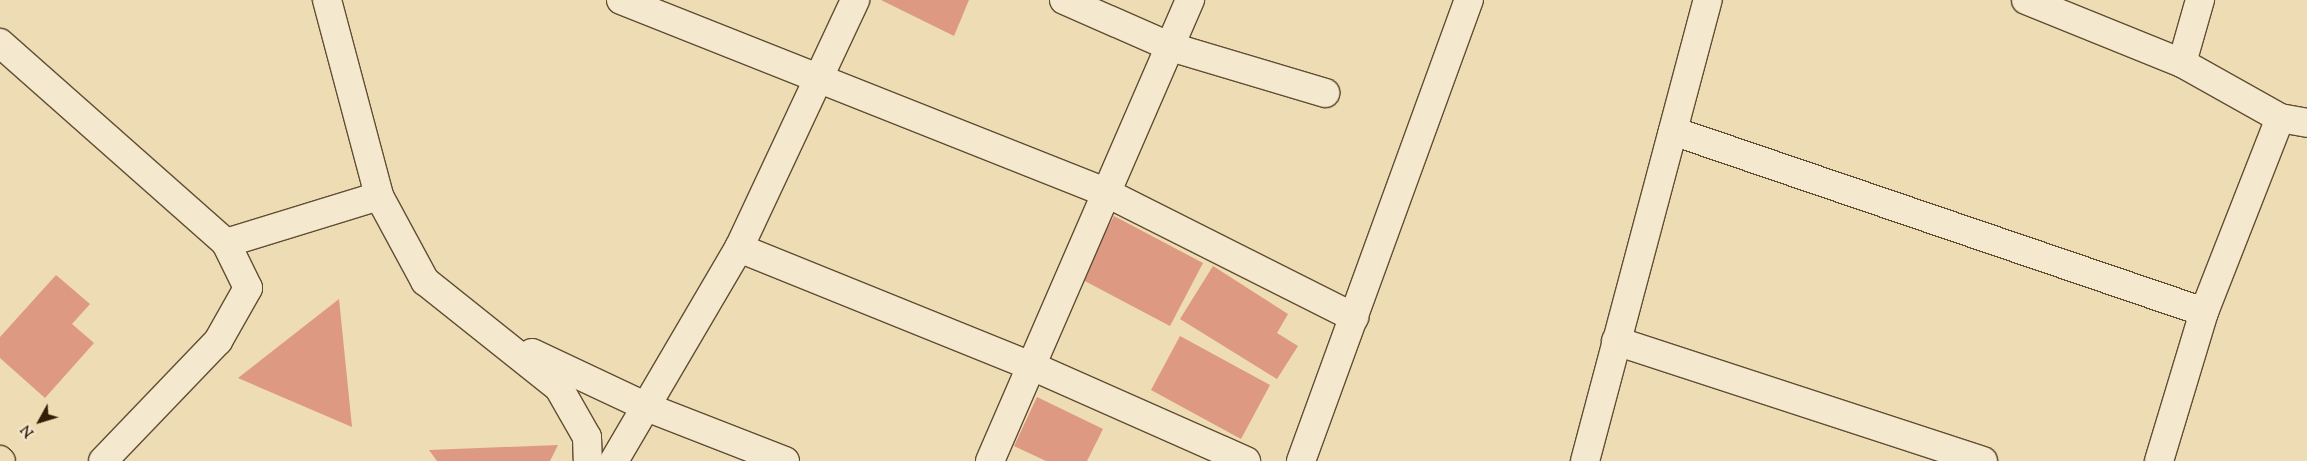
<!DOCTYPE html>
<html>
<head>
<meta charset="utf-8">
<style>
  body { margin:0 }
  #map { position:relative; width:2307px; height:461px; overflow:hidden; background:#eedcb5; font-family:"Sorts Mill Goudy",serif }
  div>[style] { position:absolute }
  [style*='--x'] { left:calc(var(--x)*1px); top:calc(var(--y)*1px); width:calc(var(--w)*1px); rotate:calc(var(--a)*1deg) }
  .building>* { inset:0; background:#dd9981 }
  .roads { filter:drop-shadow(1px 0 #614e32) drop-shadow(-1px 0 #614e32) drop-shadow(0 1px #614e32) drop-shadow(0 -1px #614e32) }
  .minor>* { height:28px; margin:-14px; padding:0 14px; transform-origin:14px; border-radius:14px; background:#f4e8cf }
  .major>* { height:28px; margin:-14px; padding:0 14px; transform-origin:14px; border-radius:14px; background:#eedcb5 }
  span { translate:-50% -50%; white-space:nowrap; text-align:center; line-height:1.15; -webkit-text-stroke:5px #f4e8cf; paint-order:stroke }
  .north { position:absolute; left:15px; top:396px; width:50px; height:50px; -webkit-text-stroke:4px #f4e8cf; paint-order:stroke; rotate:231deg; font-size:14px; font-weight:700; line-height:20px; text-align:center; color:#321e06 }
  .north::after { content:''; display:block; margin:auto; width:18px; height:22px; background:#321e06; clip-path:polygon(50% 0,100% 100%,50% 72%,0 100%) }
</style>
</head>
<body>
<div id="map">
  <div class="building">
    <div style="clip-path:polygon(881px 0,969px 0,954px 36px)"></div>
    <div style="clip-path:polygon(1114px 216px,1203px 263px,1170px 326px,1081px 279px)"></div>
    <div style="clip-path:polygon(1213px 266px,1288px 314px,1277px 333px,1298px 346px,1277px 379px,1180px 319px)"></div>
    <div style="clip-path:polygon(56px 275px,90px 304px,72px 324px,94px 343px,45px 398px,0 358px,0 337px)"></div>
    <div style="clip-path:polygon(339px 299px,352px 427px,238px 378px)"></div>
    <div style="clip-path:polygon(1180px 336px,1270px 385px,1241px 439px,1151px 390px)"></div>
    <div style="clip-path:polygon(1037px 397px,1103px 429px,1087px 461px,1046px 461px,1014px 446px)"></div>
    <div style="clip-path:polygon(558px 445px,550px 461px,437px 461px,429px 450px)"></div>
  </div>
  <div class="roads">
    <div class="minor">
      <div style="--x:327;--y:0;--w:203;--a:75.1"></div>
      <div style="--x:379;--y:196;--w:97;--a:61.6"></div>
      <div style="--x:425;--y:281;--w:171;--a:38.6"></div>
      <div style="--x:559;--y:388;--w:56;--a:60.3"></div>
      <div style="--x:587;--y:437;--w:24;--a:88"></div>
      <div style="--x:621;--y:0;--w:521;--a:21.64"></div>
      <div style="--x:1105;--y:192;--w:279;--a:26.7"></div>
      <div style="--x:1064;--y:0;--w:117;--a:23.7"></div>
      <div style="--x:1171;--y:47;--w:161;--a:16.6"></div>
      <div style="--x:2026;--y:0;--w:168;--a:22"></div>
      <div style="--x:2182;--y:63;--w:112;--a:29.3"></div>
      <div style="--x:2280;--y:118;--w:27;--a:10"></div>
      <div style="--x:0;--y:43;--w:302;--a:41.5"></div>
      <div style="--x:226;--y:243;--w:50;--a:63.9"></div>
      <div style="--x:248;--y:288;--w:61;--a:119.5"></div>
      <div style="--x:218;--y:341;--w:166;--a:133.8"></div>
      <div style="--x:2182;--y:63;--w:66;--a:-74.1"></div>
      <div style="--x:1673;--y:131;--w:561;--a:18.82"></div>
      <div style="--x:226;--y:243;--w:160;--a:-17.1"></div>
      <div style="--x:739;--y:248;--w:318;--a:22"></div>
      <div style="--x:1034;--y:367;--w:232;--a:23.9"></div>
      <div style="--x:1616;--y:341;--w:386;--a:18.1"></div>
      <div style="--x:532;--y:353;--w:129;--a:25.2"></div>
      <div style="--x:649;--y:408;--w:146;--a:21.3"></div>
      <div style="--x:614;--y:461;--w:247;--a:-59.6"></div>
      <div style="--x:739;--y:248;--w:274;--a:-64.9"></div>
      <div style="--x:990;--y:461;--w:503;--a:-66.55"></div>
      <div style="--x:1301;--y:461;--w:491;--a:-70"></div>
      <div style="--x:1585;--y:461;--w:477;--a:-75.1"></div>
      <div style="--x:2159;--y:461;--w:156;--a:-73.2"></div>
      <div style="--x:2204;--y:312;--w:208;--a:-68.6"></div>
    </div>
    <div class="major">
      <div style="--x:0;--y:460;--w:1;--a:45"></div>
    </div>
  </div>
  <div class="north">N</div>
</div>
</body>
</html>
